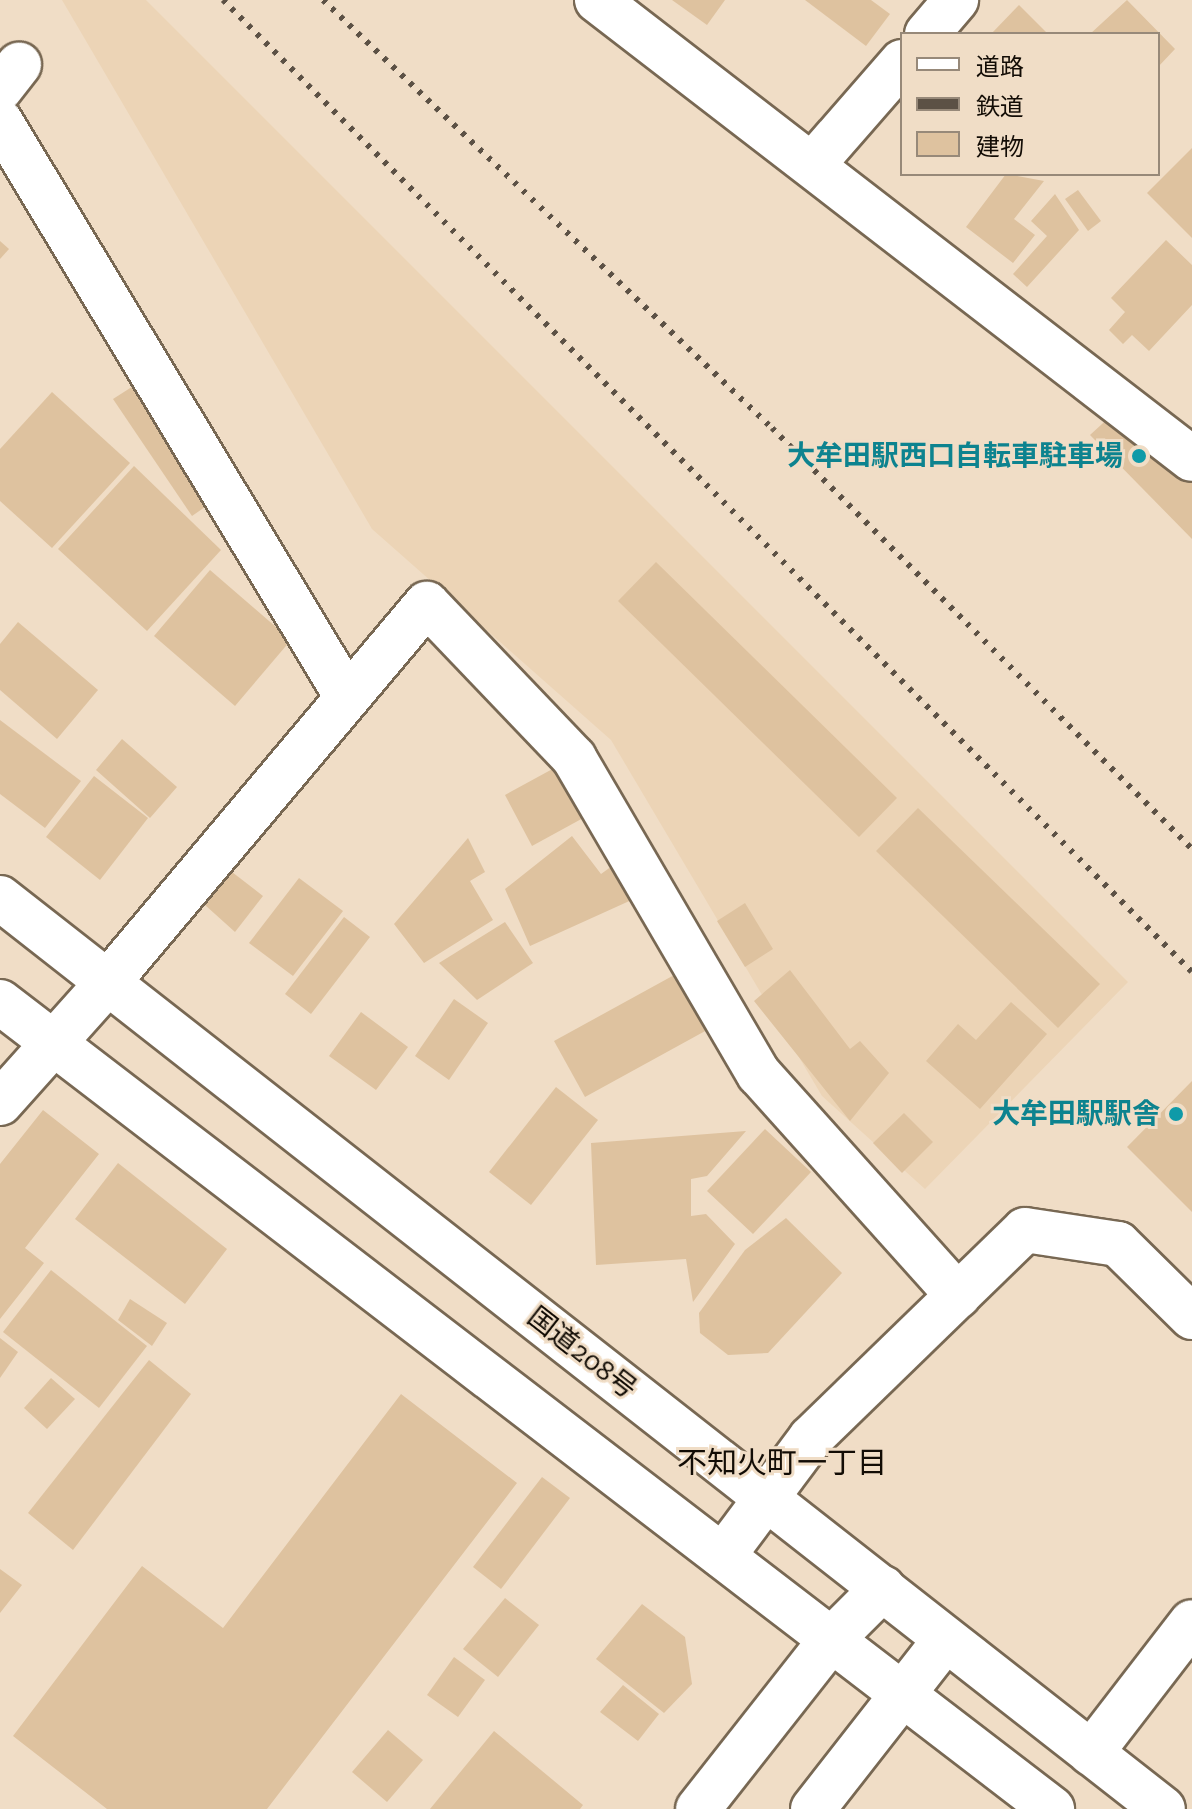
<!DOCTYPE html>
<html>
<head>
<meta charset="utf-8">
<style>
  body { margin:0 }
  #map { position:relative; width:1192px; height:1809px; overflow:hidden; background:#f0ddc6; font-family:"Zilla Slab","Noto Sans JP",serif }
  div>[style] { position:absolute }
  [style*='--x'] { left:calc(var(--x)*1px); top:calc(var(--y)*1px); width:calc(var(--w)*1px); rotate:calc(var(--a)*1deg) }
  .built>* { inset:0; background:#ecd4b6 }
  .building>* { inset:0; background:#dec29f }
  .roads { filter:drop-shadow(2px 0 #786853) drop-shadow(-2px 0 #786853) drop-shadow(0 2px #786853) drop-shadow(0 -2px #786853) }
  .minor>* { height:44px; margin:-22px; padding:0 22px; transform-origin:22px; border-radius:22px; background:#fff }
  .major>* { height:44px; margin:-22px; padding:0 22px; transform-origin:22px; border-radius:22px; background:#fff }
  .highway>* { height:44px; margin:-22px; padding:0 22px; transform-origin:22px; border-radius:22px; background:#fff }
  .rail>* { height:6px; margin-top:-3px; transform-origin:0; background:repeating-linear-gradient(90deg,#5c5145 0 4px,transparent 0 12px) }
  .dots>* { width:22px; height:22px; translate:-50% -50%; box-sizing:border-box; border:4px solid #f0ddc6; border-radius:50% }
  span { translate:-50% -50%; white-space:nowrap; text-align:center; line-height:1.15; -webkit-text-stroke:6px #f0ddc6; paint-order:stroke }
  .culture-label { font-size:28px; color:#0d838f; font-weight:700 }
  .right { translate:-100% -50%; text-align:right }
  .street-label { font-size:28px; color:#120c05 }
  .neighbourhood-label { font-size:30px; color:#120c05 }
  .legend { position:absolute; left:900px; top:32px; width:260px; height:144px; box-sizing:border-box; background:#f0ddc6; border:2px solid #978979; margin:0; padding:10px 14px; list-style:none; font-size:24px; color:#120c05 }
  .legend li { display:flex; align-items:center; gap:16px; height:40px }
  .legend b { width:40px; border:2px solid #978979 }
</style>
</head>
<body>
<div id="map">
  <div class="built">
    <div style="clip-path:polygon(62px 0,146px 0,1128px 982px,925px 1189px,822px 1096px,611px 740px,372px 529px)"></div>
  </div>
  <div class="building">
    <div style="clip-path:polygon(672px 0,725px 0,707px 25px)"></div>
    <div style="clip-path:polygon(805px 0,871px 0,890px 14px,866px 46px)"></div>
    <div style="clip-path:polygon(1127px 0,1175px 49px,1158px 67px,1158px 34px,1090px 34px)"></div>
    <div style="clip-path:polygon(1019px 5px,1048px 34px,991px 34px)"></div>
    <div style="clip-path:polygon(1192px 148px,1192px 238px,1147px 193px)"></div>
    <div style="clip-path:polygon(1006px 174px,1044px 181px,1014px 219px,1035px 235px,1013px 263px,966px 227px)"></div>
    <div style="clip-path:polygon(1078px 190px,1101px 221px,1088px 231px,1065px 199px)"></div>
    <div style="clip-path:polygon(1055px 194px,1079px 230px,1027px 287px,1013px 274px,1047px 236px,1031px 221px)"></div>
    <div style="clip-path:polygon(1166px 240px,1192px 265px,1192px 305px,1149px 351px,1132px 335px,1123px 344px,1109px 330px,1125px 312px,1111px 298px)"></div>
    <div style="clip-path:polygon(0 241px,9px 249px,0 259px)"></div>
    <div style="clip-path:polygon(138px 383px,215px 500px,192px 516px,113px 399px)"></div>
    <div style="clip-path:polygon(52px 392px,130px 463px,52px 548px,0 501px,0 449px)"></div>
    <div style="clip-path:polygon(1114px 413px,1192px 477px,1192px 539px,1090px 435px)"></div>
    <div style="clip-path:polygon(134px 466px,221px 550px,147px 631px,58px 549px)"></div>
    <div style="clip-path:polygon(656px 562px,897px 798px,859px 837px,618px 601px)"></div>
    <div style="clip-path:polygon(210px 570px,291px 640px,235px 706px,154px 636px)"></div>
    <div style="clip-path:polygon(18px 622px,98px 690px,57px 739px,0 690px,0 644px)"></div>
    <div style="clip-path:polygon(0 720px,81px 781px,45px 828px,0 794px)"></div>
    <div style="clip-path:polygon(122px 739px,177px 787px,150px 818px,96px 770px)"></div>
    <div style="clip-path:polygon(558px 766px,585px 817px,532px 846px,505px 795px)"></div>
    <div style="clip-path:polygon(94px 776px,148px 818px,100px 880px,46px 837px)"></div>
    <div style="clip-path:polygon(918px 808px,1100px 984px,1058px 1028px,876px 851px)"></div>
    <div style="clip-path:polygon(572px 836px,601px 874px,619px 861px,636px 898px,530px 946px,505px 889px)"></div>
    <div style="clip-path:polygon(468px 838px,485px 872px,470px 881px,493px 920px,424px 963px,394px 924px)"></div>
    <div style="clip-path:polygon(232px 872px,263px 896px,235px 932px,205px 905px)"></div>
    <div style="clip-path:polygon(299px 878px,343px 911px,293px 976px,249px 943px)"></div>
    <div style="clip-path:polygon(745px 903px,773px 949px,745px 967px,717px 921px)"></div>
    <div style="clip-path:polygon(344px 917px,370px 937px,311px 1014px,285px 994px)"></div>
    <div style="clip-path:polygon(505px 922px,533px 963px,477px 1000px,439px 963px)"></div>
    <div style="clip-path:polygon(790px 970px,850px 1049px,860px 1041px,889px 1073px,850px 1121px,754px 1001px)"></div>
    <div style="clip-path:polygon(676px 974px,707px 1030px,585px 1097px,554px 1041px)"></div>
    <div style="clip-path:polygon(454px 999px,488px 1023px,449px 1080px,415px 1056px)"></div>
    <div style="clip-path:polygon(1011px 1002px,1047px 1034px,980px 1109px,926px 1061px,958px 1024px,976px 1040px)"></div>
    <div style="clip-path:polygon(361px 1012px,408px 1047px,376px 1090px,329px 1056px)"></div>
    <div style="clip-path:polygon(1192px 1081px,1192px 1212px,1127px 1147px)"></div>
    <div style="clip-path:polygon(556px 1087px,598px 1120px,531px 1205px,489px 1172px)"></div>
    <div style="clip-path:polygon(43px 1110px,99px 1154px,25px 1248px,44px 1263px,0 1319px,0 1164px)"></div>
    <div style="clip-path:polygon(904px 1113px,933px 1142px,902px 1173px,873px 1143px)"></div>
    <div style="clip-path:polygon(765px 1129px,811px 1172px,753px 1234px,707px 1191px)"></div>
    <div style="clip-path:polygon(746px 1131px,707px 1176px,691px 1179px,691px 1216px,706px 1214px,735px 1244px,693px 1302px,686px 1259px,596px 1265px,591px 1143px)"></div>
    <div style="clip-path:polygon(118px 1163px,227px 1249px,185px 1304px,75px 1219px)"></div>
    <div style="clip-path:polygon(786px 1218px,842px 1273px,768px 1353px,728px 1355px,700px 1333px,699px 1313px,745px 1250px)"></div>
    <div style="clip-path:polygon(51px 1270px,147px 1346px,99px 1408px,3px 1332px)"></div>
    <div style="clip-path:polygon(130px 1299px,167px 1323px,152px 1346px,118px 1320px)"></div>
    <div style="clip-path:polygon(0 1338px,18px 1352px,0 1378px)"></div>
    <div style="clip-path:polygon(149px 1360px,191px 1394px,73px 1550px,28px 1513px)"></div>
    <div style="clip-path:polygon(51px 1378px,75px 1399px,47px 1429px,24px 1408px)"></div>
    <div style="clip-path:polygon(401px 1394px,517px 1483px,267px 1809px,107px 1809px,13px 1736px,142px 1566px,223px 1628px)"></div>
    <div style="clip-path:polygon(542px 1477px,570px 1498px,501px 1589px,473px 1567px)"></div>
    <div style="clip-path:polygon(0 1569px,22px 1585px,0 1613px)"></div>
    <div style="clip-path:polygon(505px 1598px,539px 1625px,498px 1677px,463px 1649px)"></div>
    <div style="clip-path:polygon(642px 1604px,685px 1637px,692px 1684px,664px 1713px,596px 1659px)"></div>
    <div style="clip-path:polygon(454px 1657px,485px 1680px,458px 1717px,427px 1695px)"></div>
    <div style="clip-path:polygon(623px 1685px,659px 1714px,638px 1741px,600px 1712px)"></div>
    <div style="clip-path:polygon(388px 1730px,423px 1760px,387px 1802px,352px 1772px)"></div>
    <div style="clip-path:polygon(494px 1731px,583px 1805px,580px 1809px,430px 1809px)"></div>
  </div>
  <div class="roads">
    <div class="minor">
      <div style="--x:597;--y:0;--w:751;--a:37.65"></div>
      <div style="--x:927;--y:34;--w:45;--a:-49.5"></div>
      <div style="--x:0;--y:89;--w:31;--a:-52"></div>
      <div style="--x:0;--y:121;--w:672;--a:58.93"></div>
      <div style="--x:814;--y:163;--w:134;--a:-48.9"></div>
      <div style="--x:109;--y:981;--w:493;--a:-49.9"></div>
      <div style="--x:427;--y:604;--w:213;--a:46.3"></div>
      <div style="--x:574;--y:758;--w:366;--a:59.7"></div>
      <div style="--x:759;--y:1074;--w:298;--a:48.1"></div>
      <div style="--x:723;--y:1556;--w:147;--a:-53.3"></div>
      <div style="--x:811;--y:1438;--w:298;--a:-44.2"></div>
      <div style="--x:1025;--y:1230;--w:94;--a:8.6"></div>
      <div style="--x:1118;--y:1244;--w:104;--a:44.6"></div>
      <div style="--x:1091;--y:1753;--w:165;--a:-52.4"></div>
      <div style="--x:698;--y:1809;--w:216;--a:-51.8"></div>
      <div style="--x:832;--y:1639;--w:72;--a:-45"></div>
      <div style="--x:813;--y:1809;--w:214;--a:-52"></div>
    </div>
    <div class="major">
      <div style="--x:0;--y:1103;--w:164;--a:-48.2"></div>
    </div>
    <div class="highway">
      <div style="--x:0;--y:898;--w:1477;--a:38.07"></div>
      <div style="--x:0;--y:1002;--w:1326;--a:37.49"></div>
    </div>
  </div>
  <div class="rail">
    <div style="--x:223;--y:0;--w:1372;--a:45.09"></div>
    <div style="--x:323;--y:0;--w:620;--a:43.63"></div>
    <div style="--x:772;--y:428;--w:595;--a:45.07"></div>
  </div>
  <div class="dots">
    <div style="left:1139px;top:456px;background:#0f9aa8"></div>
    <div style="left:1176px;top:1114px;background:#0f9aa8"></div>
  </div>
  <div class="culture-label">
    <span class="right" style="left:1123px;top:456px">大牟田駅西口自転車駐車場</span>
    <span class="right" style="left:1160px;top:1114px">大牟田駅駅舎</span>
  </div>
  <div class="street-label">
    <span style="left:582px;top:1353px;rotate:38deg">国道208号</span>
  </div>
  <div class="neighbourhood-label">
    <span style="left:782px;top:1463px">不知火町一丁目</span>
  </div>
  <ul class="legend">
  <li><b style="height:10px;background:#fff"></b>道路</li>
  <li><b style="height:10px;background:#5c5145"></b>鉄道</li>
  <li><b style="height:22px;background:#dec29f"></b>建物</li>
  </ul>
</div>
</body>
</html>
